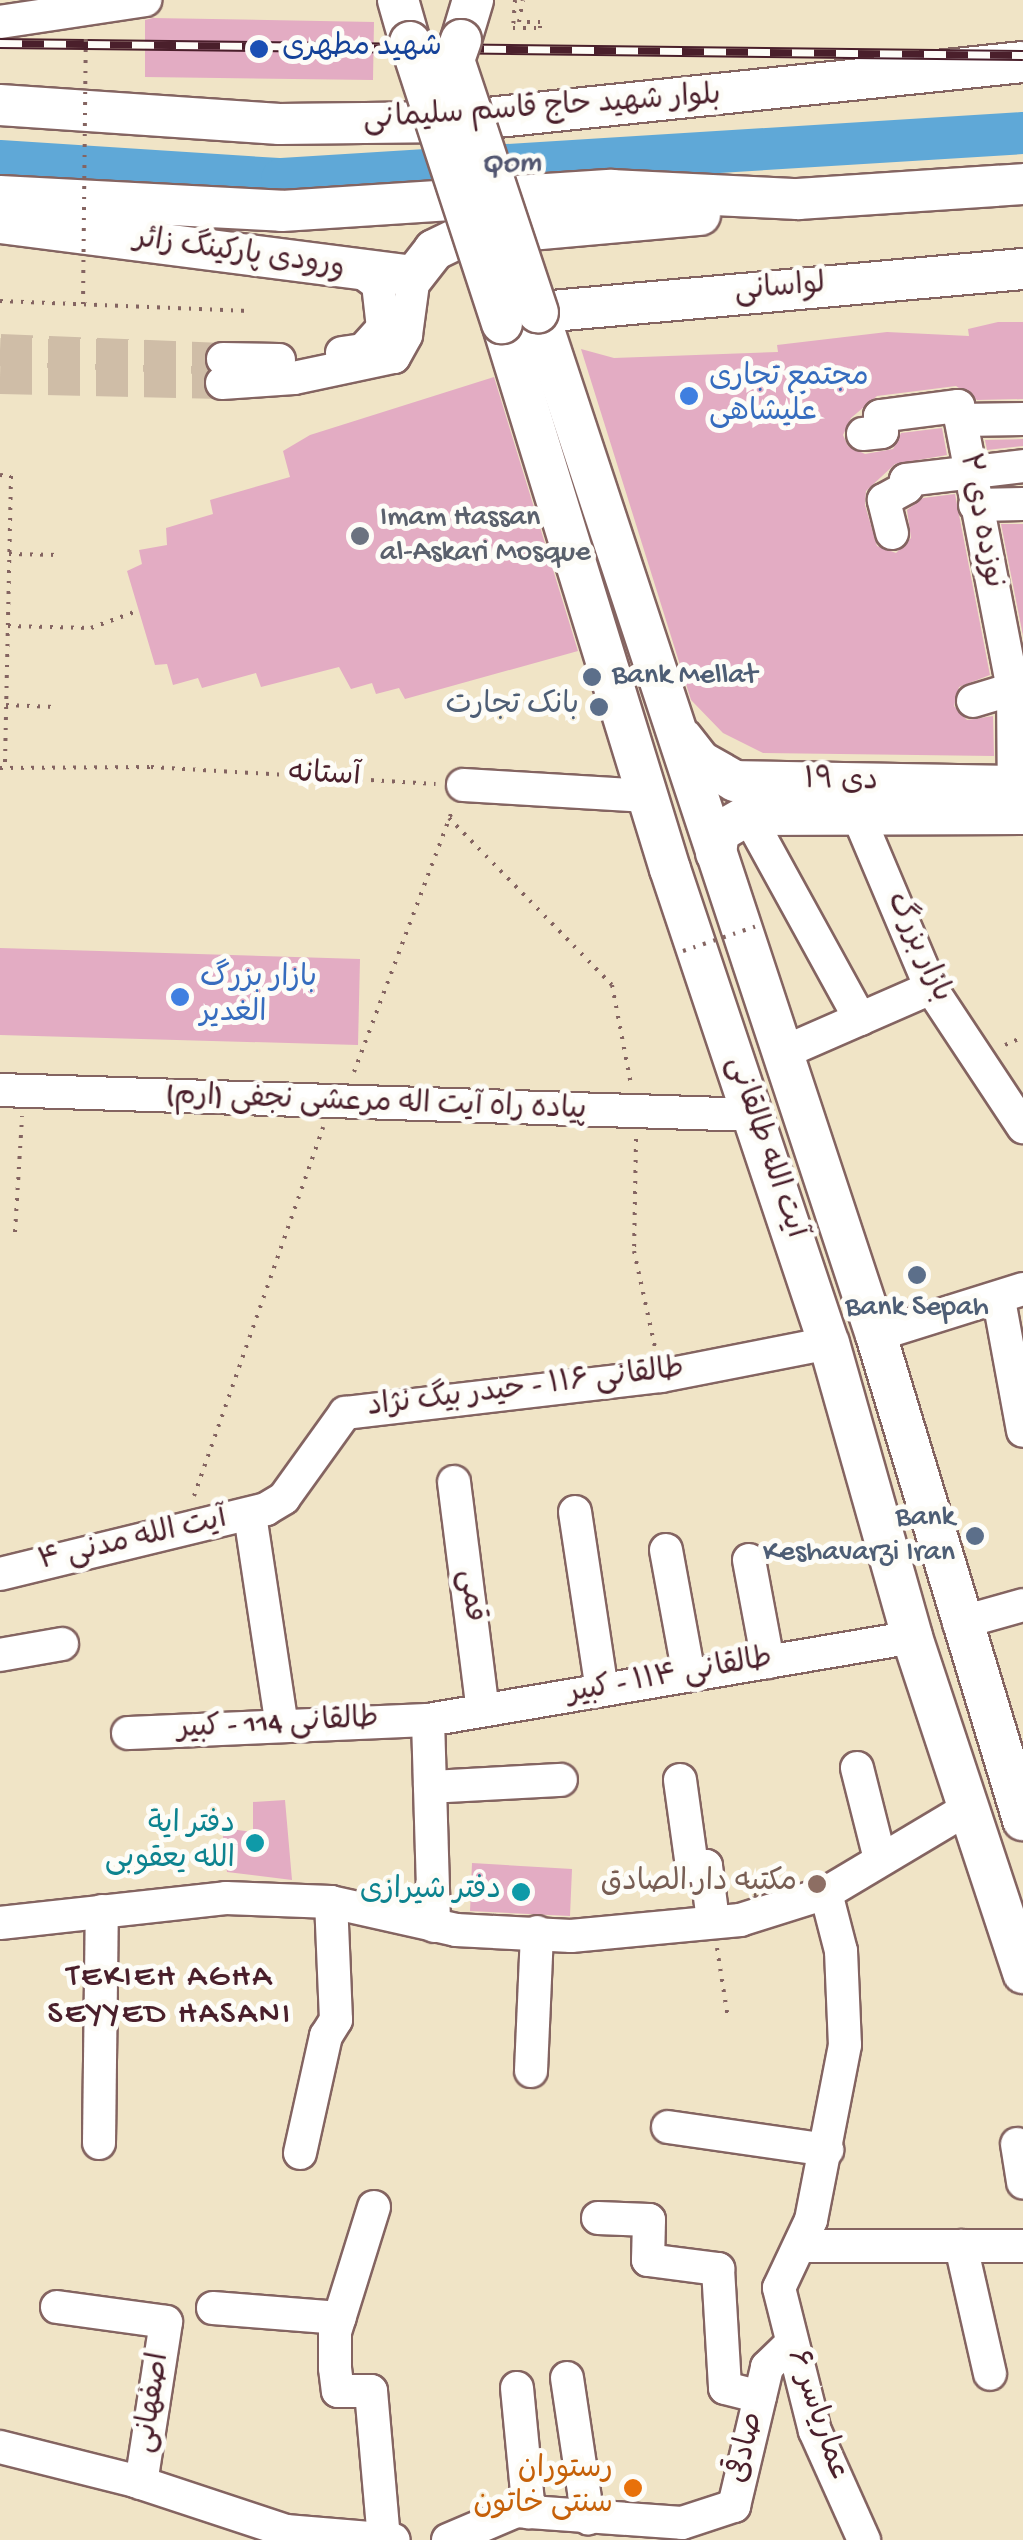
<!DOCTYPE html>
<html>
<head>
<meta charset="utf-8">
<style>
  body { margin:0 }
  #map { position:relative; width:1023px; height:2540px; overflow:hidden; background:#f0e4c6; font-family:"Gochi Hand","Playpen Sans Arabic",sans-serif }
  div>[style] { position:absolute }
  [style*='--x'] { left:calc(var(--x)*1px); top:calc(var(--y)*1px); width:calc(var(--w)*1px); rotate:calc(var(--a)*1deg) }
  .river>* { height:42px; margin:-21px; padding:0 21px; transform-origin:21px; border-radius:21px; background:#5fa8d7 }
  .building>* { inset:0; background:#e3acc3 }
  .minor-tunnel>* { height:32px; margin-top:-16px; transform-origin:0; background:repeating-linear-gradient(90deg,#cfbda7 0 32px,transparent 0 48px) }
  .path>* { height:4px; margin-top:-2px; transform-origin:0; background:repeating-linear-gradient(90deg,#846461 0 2.5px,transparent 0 10.5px) }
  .roads { filter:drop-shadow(2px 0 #846461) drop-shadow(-2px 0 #846461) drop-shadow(0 2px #846461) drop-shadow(0 -2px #846461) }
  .minor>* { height:32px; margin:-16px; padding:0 16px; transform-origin:16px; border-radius:16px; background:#fff }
  .major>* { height:40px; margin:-20px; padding:0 20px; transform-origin:20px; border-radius:20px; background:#fff }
  .rail>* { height:11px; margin-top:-5.5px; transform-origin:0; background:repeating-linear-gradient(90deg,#fdfcf7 0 22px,#4a1f2b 0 44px); box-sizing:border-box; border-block:2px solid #4a1f2b }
  .path-bridge>* { height:4px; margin-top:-2px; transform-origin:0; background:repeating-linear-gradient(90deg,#846461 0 2.5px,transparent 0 10.5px) }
  .bridges { filter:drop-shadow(2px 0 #846461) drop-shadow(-2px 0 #846461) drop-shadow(0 2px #846461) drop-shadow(0 -2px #846461) }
  .major-bridge>* { height:40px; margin:-20px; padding:0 20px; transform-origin:20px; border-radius:20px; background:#fff }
  .dots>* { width:28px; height:28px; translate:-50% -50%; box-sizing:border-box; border:5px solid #fdfcf7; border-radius:50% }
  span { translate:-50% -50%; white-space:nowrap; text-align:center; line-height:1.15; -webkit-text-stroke:10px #fdfcf7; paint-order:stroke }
  .transit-label { font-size:30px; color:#164399 }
  .left { translate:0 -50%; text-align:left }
  .street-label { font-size:30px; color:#4a1f2b }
  .shop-label { font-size:30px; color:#366cbe }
  .worship-label { font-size:30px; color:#5b616d }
  .service-label { font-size:30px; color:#4e5e75 }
  .right { translate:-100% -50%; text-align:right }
  .culture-label { font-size:30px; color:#0d838f }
  .education-label { font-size:30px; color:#785e54 }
  .food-label { font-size:30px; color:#c56008 }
  .water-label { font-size:32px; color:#525670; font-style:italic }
  .neighbourhood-label { font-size:32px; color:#4a1f2b; letter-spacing:2.5px }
</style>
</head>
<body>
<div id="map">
  <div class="river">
    <div style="--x:0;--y:161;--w:283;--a:3.7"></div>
    <div style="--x:282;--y:179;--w:742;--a:-3.55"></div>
  </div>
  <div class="building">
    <div style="clip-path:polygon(153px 18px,374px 22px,373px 80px,145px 77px,145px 20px)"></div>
    <div style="clip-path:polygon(998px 322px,1023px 322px,1023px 399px,977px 400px,956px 386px,877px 396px,851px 418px,843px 435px,848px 446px,865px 454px,893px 449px,901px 433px,942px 428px,947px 455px,895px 464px,866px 491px,865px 505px,877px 546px,896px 553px,911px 538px,907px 510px,923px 498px,955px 494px,990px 675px,959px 687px,954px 706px,967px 720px,993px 716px,994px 756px,763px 753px,723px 733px,691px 700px,581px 349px,614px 358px,778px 352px,777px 345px,887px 332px,969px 336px,968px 329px)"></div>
    <div style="clip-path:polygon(494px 377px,578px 651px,405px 699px,399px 688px,376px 694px,372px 683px,351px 689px,339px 667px,261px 687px,256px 673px,202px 688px,198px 678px,173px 685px,167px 664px,155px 665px,127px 571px,142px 564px,139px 550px,167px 545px,166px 528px,213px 514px,210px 500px,290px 477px,283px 451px,310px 435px)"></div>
    <div style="clip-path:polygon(1023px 439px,1023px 446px,987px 450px,985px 440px)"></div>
    <div style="clip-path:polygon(1001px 524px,1023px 524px,1023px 636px)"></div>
    <div style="clip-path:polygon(0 948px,360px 959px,358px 1045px,0 1035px)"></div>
    <div style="clip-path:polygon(285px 1800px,292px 1880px,227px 1872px,222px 1828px,253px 1832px,253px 1802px)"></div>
    <div style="clip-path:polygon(472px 1863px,572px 1869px,570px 1916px,470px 1911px)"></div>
  </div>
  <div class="minor-tunnel">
    <div style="--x:0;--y:350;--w:223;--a:2.3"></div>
    <div style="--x:0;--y:378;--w:222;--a:1.3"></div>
  </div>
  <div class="path">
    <div style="--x:515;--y:0;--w:28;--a:94"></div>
    <div style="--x:513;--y:28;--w:27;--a:0"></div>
    <div style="--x:540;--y:28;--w:6;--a:-90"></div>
    <div style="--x:540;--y:22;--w:21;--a:180"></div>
    <div style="--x:519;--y:22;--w:22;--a:-80"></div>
    <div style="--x:0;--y:301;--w:249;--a:2.3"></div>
    <div style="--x:0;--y:475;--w:11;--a:5"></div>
    <div style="--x:11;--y:476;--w:292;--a:91.2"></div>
    <div style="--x:9;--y:554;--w:51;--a:1.1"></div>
    <div style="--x:8;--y:626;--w:83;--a:1.4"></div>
    <div style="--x:91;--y:628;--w:49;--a:-20.3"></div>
    <div style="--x:6;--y:705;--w:49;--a:2.3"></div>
    <div style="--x:0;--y:768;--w:151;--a:-0.4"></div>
    <div style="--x:151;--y:767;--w:285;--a:3.4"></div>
    <div style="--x:449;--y:818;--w:233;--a:45.7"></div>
    <div style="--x:612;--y:985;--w:102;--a:79.2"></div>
    <div style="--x:1005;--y:1045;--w:20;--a:-24"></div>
    <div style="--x:354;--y:1072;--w:281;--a:-69.4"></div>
    <div style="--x:636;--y:1139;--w:112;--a:91"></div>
    <div style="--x:634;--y:1251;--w:98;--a:77.7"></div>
    <div style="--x:15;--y:1232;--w:116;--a:-86.5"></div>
    <div style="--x:194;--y:1496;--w:391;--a:-70.7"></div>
    <div style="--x:717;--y:1948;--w:71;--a:81.1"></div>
  </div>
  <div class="roads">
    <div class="minor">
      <div style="--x:0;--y:22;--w:147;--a:-8.6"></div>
      <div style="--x:342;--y:353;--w:21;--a:-8"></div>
      <div style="--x:363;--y:350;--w:30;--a:-48"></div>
      <div style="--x:383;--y:328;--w:44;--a:-96.5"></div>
      <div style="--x:378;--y:284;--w:19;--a:-144"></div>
      <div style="--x:223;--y:359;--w:56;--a:1"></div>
      <div style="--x:222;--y:383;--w:72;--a:-4"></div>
      <div style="--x:294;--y:378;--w:102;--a:-11.9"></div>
      <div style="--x:394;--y:357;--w:25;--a:-61"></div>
      <div style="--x:406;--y:335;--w:60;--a:-82.3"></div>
      <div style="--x:961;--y:420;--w:62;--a:-0.9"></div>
      <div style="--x:863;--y:434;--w:19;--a:-6"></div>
      <div style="--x:882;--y:432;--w:16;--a:-97"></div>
      <div style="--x:880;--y:416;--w:79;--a:-7.3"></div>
      <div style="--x:958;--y:406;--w:288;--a:79"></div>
      <div style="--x:1013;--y:689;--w:121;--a:89.5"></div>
      <div style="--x:975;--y:505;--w:48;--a:-1.2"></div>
      <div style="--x:892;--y:533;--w:34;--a:-104"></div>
      <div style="--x:884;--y:500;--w:26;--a:-29"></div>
      <div style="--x:907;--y:487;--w:7;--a:-98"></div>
      <div style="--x:906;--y:480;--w:118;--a:-6.8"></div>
      <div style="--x:973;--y:701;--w:42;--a:-16.7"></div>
      <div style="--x:463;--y:785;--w:185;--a:3.4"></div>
      <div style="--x:857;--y:813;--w:190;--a:67.1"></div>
      <div style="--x:931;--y:988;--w:167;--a:56.5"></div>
      <div style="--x:748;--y:815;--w:233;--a:61.2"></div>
      <div style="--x:782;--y:1053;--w:163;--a:-23.6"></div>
      <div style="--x:0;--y:1090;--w:753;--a:1.9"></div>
      <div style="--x:999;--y:1300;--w:133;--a:79.6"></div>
      <div style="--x:876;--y:1335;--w:154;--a:-17.4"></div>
      <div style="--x:454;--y:1482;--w:230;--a:82.8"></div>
      <div style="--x:575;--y:1512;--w:180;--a:81.4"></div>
      <div style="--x:250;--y:1515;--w:213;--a:81.4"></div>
      <div style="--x:666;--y:1550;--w:127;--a:79.6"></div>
      <div style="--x:749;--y:1560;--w:104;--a:79.4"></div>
      <div style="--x:0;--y:1574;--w:274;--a:-13.7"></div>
      <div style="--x:266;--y:1509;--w:21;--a:-31"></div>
      <div style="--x:284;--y:1498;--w:105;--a:-54.3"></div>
      <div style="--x:345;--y:1413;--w:318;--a:-6.7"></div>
      <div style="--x:661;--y:1376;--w:171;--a:-11.1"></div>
      <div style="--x:959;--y:1623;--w:66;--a:-15.7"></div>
      <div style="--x:0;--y:1655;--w:63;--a:-10.1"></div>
      <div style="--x:428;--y:1720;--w:206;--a:88.3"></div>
      <div style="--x:128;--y:1733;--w:300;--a:-2.5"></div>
      <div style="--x:428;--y:1720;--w:491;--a:-9.7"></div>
      <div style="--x:857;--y:1768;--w:94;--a:75.8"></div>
      <div style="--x:680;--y:1780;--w:87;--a:82.1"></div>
      <div style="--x:692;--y:1866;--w:14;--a:0"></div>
      <div style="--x:706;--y:1866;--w:55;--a:82.7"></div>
      <div style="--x:430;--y:1787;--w:131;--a:-3.1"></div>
      <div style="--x:826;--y:1893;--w:60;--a:75.5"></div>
      <div style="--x:841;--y:1951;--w:94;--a:87.6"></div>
      <div style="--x:845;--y:2045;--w:178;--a:101"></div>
      <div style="--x:811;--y:2220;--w:75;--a:115.2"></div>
      <div style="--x:779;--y:2288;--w:147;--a:75.9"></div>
      <div style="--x:815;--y:2431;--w:120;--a:65.8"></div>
      <div style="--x:0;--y:1923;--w:227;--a:-6.3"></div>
      <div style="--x:226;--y:1898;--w:105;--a:2.2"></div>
      <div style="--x:331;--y:1902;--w:128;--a:12.6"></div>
      <div style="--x:456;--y:1930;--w:115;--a:3"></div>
      <div style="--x:571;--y:1936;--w:170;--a:-5.4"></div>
      <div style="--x:740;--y:1920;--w:90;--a:-17.4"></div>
      <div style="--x:826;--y:1893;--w:164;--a:-30.8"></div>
      <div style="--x:531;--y:2071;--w:139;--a:-87.5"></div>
      <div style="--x:668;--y:2127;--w:161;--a:8.2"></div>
      <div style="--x:99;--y:2143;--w:232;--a:-89.3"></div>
      <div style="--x:1017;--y:2144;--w:39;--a:81"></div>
      <div style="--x:300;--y:2153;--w:120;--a:-77.5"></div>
      <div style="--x:326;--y:2036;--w:19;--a:-58"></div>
      <div style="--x:336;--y:2020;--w:118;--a:-92.4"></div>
      <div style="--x:374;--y:2207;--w:131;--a:107.3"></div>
      <div style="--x:335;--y:2332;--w:36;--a:90"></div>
      <div style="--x:335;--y:2368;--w:23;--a:83"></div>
      <div style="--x:338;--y:2391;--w:33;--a:0"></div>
      <div style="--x:371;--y:2391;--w:149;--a:85"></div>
      <div style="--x:598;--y:2218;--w:51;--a:2.2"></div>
      <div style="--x:649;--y:2220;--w:40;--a:91.4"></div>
      <div style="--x:648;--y:2260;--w:71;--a:7.3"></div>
      <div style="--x:718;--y:2269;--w:119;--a:86.6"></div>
      <div style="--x:725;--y:2388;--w:36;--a:14"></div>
      <div style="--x:801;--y:2246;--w:222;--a:0"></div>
      <div style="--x:961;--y:2246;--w:131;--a:77.2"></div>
      <div style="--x:57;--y:2307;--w:110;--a:7.8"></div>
      <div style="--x:166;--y:2322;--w:163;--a:98.8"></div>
      <div style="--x:213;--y:2308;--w:127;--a:4.5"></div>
      <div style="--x:567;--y:2378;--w:142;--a:81.5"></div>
      <div style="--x:517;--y:2388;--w:125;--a:84.5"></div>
      <div style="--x:0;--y:2447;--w:139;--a:14.1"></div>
      <div style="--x:135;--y:2481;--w:159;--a:18.3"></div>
      <div style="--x:286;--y:2531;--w:108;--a:4.8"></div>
      <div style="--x:448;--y:2540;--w:74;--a:-23.1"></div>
      <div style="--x:516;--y:2511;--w:166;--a:4.1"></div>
      <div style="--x:682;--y:2523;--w:55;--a:-18.1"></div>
      <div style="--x:734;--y:2506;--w:143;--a:-76.6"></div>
      <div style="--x:767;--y:2367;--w:32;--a:-44"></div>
    </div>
    <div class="major">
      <div style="--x:398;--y:0;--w:44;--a:74.1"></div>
      <div style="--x:461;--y:40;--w:42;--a:-73.3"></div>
      <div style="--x:0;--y:105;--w:280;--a:3.9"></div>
      <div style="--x:279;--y:124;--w:171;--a:-0.7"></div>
      <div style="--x:450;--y:122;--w:576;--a:-5.98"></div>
      <div style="--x:0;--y:196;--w:282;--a:3"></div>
      <div style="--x:282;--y:211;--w:330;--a:-3.7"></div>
      <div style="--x:611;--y:190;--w:187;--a:2.8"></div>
      <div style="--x:798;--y:199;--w:225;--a:-3.8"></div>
      <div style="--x:0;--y:223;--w:417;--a:7.3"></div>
      <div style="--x:414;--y:276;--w:33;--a:-52"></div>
      <div style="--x:434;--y:250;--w:32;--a:-26"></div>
      <div style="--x:463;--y:236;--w:238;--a:-5.1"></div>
      <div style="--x:1023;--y:269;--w:487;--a:174.9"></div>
      <div style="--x:538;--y:312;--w:1077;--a:71.72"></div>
      <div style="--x:876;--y:1335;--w:507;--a:73.14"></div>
      <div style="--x:502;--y:323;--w:571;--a:72.9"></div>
      <div style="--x:670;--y:869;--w:500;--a:71.5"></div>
      <div style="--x:829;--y:1343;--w:305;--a:74.2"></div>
      <div style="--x:912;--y:1637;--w:354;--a:71.7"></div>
      <div style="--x:683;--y:739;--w:28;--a:52"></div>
      <div style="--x:700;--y:761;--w:40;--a:29.7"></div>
      <div style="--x:735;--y:781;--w:288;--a:1"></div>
      <div style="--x:716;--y:853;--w:21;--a:-82"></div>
      <div style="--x:719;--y:832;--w:34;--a:-30"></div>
      <div style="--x:748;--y:815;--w:275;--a:-0.2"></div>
    </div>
  </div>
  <div class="rail">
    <div style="--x:0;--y:43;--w:1023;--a:0.67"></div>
  </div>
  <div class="path-bridge">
    <div style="--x:83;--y:304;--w:265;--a:-89.4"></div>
    <div style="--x:683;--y:951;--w:78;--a:-18.7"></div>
  </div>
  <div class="bridges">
    <div class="major-bridge">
      <div style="--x:461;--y:40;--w:21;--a:109"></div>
      <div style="--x:454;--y:60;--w:266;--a:71.6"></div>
      <div style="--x:410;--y:42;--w:296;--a:71.9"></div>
    </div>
  </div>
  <div class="dots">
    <div style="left:259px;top:49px;background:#1a4fb4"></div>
    <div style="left:689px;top:396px;background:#3f7fe0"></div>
    <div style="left:360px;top:536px;background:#6b7280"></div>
    <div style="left:592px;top:677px;background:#5c6f8a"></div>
    <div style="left:599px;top:707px;background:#5c6f8a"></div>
    <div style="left:180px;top:997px;background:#3f7fe0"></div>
    <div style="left:917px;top:1275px;background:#5c6f8a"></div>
    <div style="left:975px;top:1536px;background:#5c6f8a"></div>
    <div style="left:255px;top:1843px;background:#0f9aa8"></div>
    <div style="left:817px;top:1884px;background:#8d6e63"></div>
    <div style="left:521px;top:1892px;background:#0f9aa8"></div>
    <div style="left:633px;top:2488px;background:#e8710a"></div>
  </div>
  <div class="transit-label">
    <span class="left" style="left:282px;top:49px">شهید مطهری</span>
  </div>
  <div class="street-label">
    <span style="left:542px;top:110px;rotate:-4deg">بلوار شهید حاج قاسم سلیمانی</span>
    <span style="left:239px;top:255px;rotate:8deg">ورودی پارکینگ زائر</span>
    <span style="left:780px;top:290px;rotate:-5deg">لواسانی</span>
    <span style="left:979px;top:521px;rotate:79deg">نوزده دی ۲</span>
    <span style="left:324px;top:777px;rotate:3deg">آستانه</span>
    <span style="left:841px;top:783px;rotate:1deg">۱۹ دی</span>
    <span style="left:917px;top:948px;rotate:65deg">بازار بزرگ</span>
    <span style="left:376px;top:1105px;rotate:2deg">پیاده راه آیت اله مرعشی نجفی (ارم)</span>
    <span style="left:764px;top:1148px;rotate:71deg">آیت الله طالقانی</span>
    <span style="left:526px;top:1390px;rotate:-7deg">طالقانی ۱۱۶ - حیدر بیگ نژاد</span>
    <span style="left:133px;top:1542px;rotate:-13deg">۴ آیت الله مدنی</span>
    <span style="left:469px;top:1596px;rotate:83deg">قمی</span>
    <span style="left:670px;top:1678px;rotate:-10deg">طالقانی ۱۱۴ - کبیر</span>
    <span style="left:278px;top:1726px;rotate:-3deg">طالقانی 114 - کبیر</span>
    <span style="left:154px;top:2403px;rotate:-81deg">اصفهانی</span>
    <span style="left:816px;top:2416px;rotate:71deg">عماریاسر ۶</span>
    <span style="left:748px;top:2448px;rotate:-77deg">صادقی</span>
  </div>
  <div class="shop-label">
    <span class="left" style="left:709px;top:396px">مجتمع تجاری<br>علیشاهی</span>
    <span class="left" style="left:200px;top:997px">بازار بزرگ<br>الغدیر</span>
  </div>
  <div class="worship-label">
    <span class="left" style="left:380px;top:536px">Imam Hassan<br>al-Askari Mosque</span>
  </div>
  <div class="service-label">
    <span class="left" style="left:612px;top:677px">Bank Mellat</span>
    <span class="right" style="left:579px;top:707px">بانک تجارت</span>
    <span style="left:917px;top:1309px">Bank Sepah</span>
    <span class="right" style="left:955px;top:1536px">Bank<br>Keshavarzi Iran</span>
  </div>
  <div class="culture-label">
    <span class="right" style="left:235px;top:1843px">دفتر ایة<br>الله یعقوبی</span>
    <span class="right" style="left:501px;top:1892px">دفتر شیرازی</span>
  </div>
  <div class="education-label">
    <span class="right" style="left:797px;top:1884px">مکتبه دار الصادق</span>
  </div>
  <div class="food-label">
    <span class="right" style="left:613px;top:2488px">رستوران<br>سنتی خاتون</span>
  </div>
  <div class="water-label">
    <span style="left:511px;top:165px;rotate:-4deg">Qom</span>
  </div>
  <div class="neighbourhood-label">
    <span style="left:170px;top:1997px">TEKIEH AGHA<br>SEYYED HASANI</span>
  </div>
</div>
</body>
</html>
